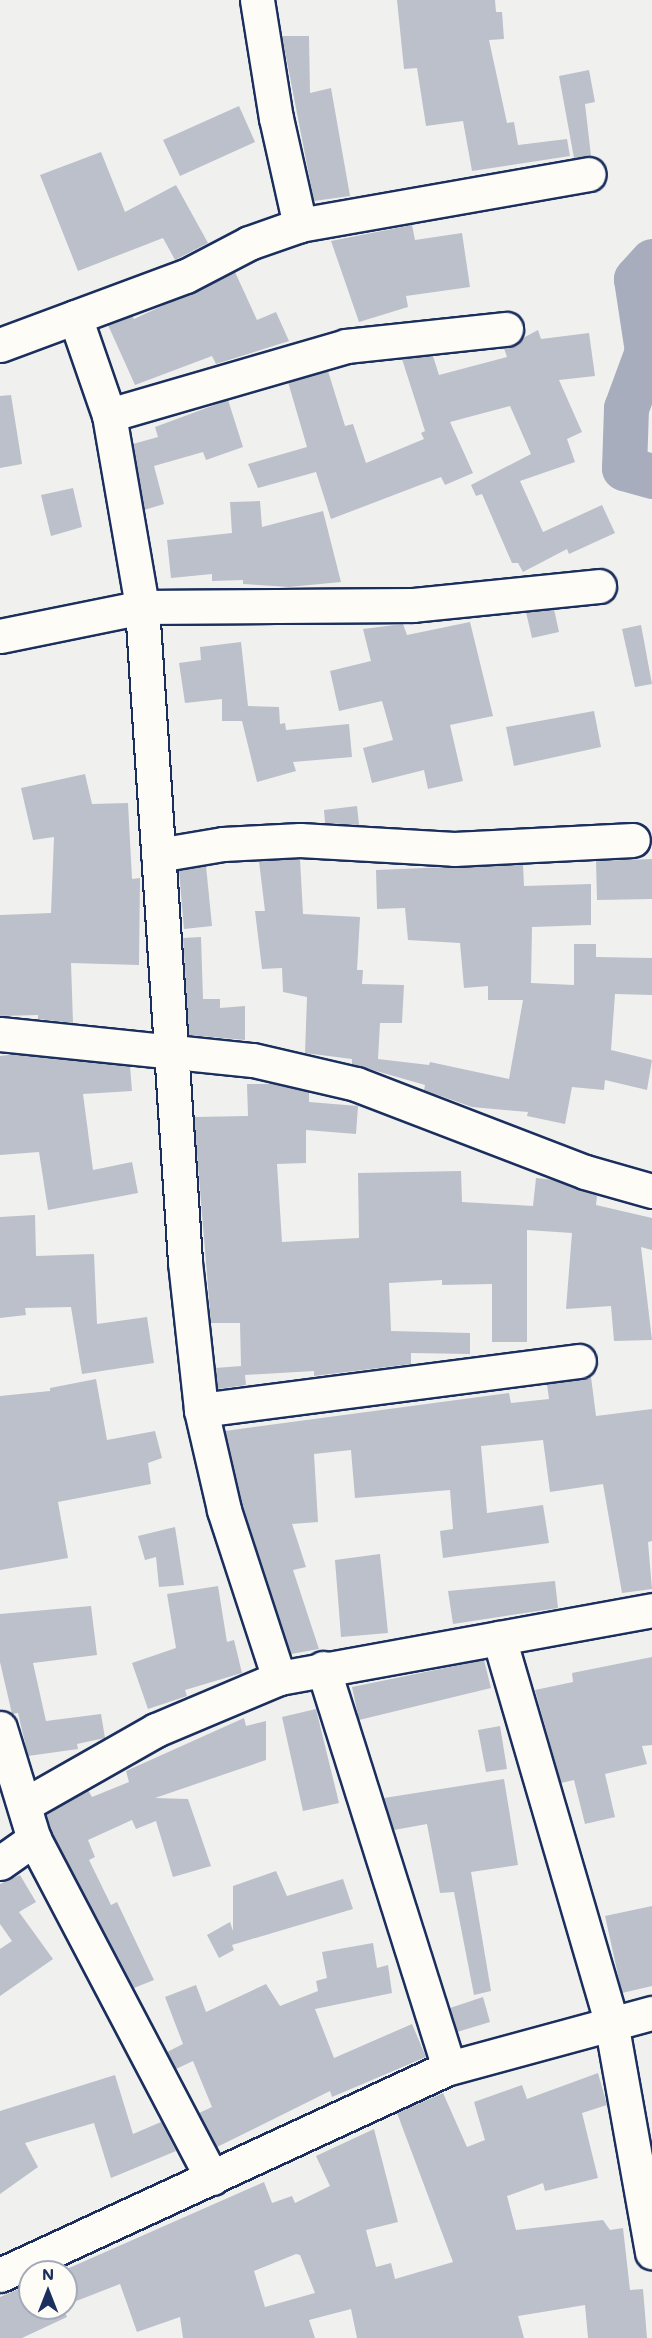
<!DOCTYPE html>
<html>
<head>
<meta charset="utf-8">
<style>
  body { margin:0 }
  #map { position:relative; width:652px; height:2338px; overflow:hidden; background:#f0f0ee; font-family:Mali,sans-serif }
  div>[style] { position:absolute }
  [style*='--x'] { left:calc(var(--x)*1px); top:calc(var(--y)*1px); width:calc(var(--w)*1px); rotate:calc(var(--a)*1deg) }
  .river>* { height:45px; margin:-22.5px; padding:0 22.5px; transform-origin:22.5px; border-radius:22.5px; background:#a7adbd }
  .building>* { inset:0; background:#bbc0ca }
  .roads { filter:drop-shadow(2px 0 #1b2f5e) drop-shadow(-2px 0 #1b2f5e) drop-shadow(0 2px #1b2f5e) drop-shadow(0 -2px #1b2f5e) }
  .minor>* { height:33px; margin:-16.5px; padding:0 16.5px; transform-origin:16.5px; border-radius:16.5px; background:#fdfcf7 }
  span { translate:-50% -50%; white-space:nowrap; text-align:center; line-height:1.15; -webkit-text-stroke:4.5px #fdfcf7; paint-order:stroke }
  .north { position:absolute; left:18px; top:2260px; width:60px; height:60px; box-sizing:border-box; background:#fdfcf7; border:2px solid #a3aaba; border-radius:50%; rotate:0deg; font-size:16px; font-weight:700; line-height:24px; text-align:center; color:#1b2f5e }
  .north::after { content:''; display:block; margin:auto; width:21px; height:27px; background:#1b2f5e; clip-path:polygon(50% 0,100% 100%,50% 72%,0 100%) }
</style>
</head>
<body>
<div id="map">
  <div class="river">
    <div style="--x:652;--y:261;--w:24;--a:132"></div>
    <div style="--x:636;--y:279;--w:73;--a:81.3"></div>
    <div style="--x:647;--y:351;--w:61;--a:110.2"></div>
    <div style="--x:626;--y:408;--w:60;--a:91.9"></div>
    <div style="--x:624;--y:468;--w:29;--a:16"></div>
  </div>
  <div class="building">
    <div style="clip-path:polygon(397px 0,495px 0,496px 12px,502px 12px,504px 39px,489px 40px,507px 123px,514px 122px,518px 145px,567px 139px,570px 156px,472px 171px,463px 121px,426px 126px,417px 68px,404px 69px)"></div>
    <div style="clip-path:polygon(282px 36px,309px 36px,310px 93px,331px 88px,350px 196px,314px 201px)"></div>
    <div style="clip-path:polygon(589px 70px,595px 102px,585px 104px,591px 156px,574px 158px,559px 76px)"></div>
    <div style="clip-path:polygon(239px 106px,255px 142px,180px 176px,163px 140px)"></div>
    <div style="clip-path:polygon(101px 152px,125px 212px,176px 185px,208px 243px,175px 260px,163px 238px,78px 271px,40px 175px)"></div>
    <div style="clip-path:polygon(412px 225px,415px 240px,462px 233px,470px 287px,406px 296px,408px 307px,359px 322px,331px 241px)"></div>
    <div style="clip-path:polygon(235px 272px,257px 320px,276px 312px,289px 341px,216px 364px,212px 356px,135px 385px,108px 325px,132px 316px,134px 319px)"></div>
    <div style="clip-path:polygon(538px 330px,541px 339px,589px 333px,595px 376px,559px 380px,582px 432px,567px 439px,575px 462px,520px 481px,543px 532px,602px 505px,615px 533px,569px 554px,567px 549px,523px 572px,518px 563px,512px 563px,482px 494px,476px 496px,471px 485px,531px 454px,510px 406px,450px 422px,473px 473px,445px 485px,441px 477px,331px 519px,316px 472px,258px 488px,248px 464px,307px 447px,288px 382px,328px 371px,345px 426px,353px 424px,366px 463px,424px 439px,421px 433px,425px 431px,402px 359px,433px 356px,439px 375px,507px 357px,504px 348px)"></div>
    <div style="clip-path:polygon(11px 395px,22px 464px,0 468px,0 396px)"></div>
    <div style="clip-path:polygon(228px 400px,243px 447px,206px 460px,203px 452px,154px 466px,164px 504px,144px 510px,133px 444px,158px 437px,155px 427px)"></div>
    <div style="clip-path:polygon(73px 488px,82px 527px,51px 536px,41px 495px)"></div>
    <div style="clip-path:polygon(260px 501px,262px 527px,323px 511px,341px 582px,289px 587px,243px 584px,243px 580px,212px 581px,212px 574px,171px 578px,167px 540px,232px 533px,230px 502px)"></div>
    <div style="clip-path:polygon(554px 609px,559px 632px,532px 638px,526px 612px)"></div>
    <div style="clip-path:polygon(470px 622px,493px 716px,450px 725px,463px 781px,428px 789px,424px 770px,372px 783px,363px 748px,393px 740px,382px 701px,339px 711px,330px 671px,371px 661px,363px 629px,403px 624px,407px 635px)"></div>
    <div style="clip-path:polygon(641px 625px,652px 684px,635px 687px,622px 629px)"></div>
    <div style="clip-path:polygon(241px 642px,248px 706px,279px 707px,280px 724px,285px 723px,286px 730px,349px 724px,352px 757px,293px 762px,296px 771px,257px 782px,242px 721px,222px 721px,222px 699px,185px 703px,179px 663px,201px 660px,200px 647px)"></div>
    <div style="clip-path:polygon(594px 711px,601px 747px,514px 766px,506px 727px)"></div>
    <div style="clip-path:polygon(85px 774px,92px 804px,128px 803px,132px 879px,140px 878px,139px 965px,71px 963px,73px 1023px,38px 1019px,38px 1015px,0 1016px,0 915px,51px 913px,54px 837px,33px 840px,21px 788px)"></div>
    <div style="clip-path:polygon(357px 806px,359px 825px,325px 823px,324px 810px)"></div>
    <div style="clip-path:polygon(300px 859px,303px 914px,360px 917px,357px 970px,363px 970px,362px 984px,404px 985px,402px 1023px,380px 1023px,378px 1059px,429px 1065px,430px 1062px,509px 1079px,523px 1000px,488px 1000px,488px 986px,464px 988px,460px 943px,408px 940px,405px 908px,377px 909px,376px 870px,523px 864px,524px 886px,591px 884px,591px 925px,532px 927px,531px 983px,574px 985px,574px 944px,596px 944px,596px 957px,652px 958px,652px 995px,615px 994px,611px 1050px,652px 1060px,647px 1090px,605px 1080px,604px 1090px,572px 1087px,565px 1124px,527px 1116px,528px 1112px,472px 1107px,424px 1090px,425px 1085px,352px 1064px,352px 1059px,305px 1053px,307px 997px,283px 992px,282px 968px,262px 969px,255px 911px,265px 911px,259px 861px)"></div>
    <div style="clip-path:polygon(652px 859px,652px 899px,597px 900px,596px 861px)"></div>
    <div style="clip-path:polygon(206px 866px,212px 926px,184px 929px,179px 871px)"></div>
    <div style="clip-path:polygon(201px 937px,203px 999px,220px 999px,220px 1008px,245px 1006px,245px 1040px,189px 1035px,183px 938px)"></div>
    <div style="clip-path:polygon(16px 1054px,130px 1066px,132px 1091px,83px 1094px,93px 1170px,132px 1162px,138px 1193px,48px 1210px,39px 1152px,0 1155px,0 1056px)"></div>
    <div style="clip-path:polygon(247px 1084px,272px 1084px,309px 1092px,309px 1102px,358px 1106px,356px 1134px,306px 1130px,306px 1163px,277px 1164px,282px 1242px,359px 1238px,358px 1173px,461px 1171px,462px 1202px,533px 1206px,536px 1178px,554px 1180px,597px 1196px,596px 1205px,652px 1218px,652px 1250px,641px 1247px,652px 1340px,614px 1341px,611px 1306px,566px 1309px,572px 1233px,527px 1230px,527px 1342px,492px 1342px,492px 1284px,442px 1285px,442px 1280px,389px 1283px,391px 1331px,470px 1333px,470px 1354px,411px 1353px,411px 1364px,322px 1375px,314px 1376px,314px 1371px,245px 1375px,246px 1385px,218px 1389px,215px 1368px,241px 1366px,240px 1323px,211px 1323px,194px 1117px,248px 1116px)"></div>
    <div style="clip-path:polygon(35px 1215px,36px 1256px,94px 1254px,97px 1324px,147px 1317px,154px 1363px,82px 1374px,71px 1307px,25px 1308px,26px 1315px,0 1318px,0 1217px)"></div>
    <div style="clip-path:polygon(591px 1377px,596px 1416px,652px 1409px,652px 1541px,648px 1542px,652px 1589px,622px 1593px,603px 1484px,550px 1492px,543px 1440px,481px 1446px,487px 1513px,543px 1505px,549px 1543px,443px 1558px,440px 1531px,453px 1529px,450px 1490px,355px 1498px,351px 1450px,314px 1454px,318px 1522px,292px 1524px,306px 1567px,293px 1570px,319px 1649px,291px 1654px,242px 1505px,225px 1431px,509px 1393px,511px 1403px,549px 1399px,547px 1384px)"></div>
    <div style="clip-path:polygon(96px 1379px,107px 1440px,155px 1431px,162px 1458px,148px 1463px,151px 1484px,58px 1502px,68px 1558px,0 1570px,0 1396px,50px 1391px,50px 1388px)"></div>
    <div style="clip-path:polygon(175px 1527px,184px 1585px,159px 1587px,156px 1557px,145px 1560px,138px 1536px)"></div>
    <div style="clip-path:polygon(380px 1554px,388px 1633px,341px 1637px,335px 1560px)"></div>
    <div style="clip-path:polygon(555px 1581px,558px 1608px,453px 1624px,448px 1591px)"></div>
    <div style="clip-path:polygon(218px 1586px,227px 1642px,234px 1640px,242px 1673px,185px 1690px,187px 1696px,148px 1709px,132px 1663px,176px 1648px,167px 1594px)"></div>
    <div style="clip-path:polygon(91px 1606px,97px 1655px,33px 1663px,46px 1721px,101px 1714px,105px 1738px,77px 1744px,78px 1749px,28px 1756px,18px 1713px,12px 1714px,0 1662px,0 1614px)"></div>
    <div style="clip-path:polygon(652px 1657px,652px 1745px,642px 1746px,647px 1764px,605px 1774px,615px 1817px,585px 1824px,574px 1780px,561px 1783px,535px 1690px,573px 1682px,572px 1673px)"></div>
    <div style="clip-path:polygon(484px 1660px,491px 1688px,359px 1720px,352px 1687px)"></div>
    <div style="clip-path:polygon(316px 1709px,339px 1803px,303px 1811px,282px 1717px)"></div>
    <div style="clip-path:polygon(244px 1718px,246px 1726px,266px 1721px,266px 1760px,155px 1798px,188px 1799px,211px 1866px,173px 1877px,156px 1821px,136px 1829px,132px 1820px,88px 1840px,95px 1857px,89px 1860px,111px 1905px,117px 1902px,154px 1980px,134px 1988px,52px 1833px,46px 1814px,88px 1790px,92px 1797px,129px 1782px,126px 1771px)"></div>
    <div style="clip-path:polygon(500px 1726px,507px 1769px,486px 1772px,478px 1730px)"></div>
    <div style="clip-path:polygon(504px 1779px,518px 1865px,471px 1872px,491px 1991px,474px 1995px,454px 1892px,440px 1893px,427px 1824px,394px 1830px,384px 1798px)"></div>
    <div style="clip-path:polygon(276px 1871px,287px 1896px,343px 1879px,353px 1909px,232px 1945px,234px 1950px,219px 1958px,207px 1935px,230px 1922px,233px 1931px,233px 1886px)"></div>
    <div style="clip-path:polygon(20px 1875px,36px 1902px,19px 1912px,53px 1959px,0 1996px,0 1949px,12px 1941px,0 1924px,0 1884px)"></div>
    <div style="clip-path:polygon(652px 1906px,652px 1986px,622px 1993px,605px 1916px)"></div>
    <div style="clip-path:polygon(373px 1943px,377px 1968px,388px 1965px,392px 1993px,315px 2009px,334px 2058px,412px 2024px,426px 2057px,332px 2097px,330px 2091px,217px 2147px,199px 2113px,212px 2107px,193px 2061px,176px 2069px,167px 2052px,183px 2044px,165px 1997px,196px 1985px,206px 2012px,266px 1984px,280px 2006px,318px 1991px,316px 1981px,327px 1978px,322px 1952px)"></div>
    <div style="clip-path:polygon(483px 1997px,490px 2022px,457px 2032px,450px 2008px)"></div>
    <div style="clip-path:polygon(evenodd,598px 2073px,607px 2105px,582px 2113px,598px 2178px,545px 2191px,543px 2183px,507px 2196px,516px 2230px,603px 2220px,610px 2230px,623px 2228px,630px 2290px,643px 2289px,647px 2338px,588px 2338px,585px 2305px,518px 2316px,524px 2338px,357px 2338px,351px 2309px,309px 2320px,315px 2338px,183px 2338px,180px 2317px,137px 2332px,120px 2284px,66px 2305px,66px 2272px,60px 2272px,264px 2182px,272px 2203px,292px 2196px,295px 2203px,330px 2186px,316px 2156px,374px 2129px,398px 2222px,366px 2230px,376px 2267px,391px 2263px,395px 2279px,453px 2262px,397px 2113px,443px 2093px,467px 2147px,485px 2140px,474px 2102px,522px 2085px,527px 2099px,598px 2073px,296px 2254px,300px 2255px,315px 2293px,265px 2307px,254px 2271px,296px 2254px)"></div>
    <div style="clip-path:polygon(115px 2075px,133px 2134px,161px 2122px,176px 2151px,111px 2178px,94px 2123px,25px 2143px,38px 2167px,0 2194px,0 2111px)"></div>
    <div style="clip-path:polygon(30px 2284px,30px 2308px,63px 2308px,67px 2317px,22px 2338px,0 2338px,0 2297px)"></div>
  </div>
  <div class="roads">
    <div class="minor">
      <div style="--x:257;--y:0;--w:120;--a:80.9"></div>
      <div style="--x:276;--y:118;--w:110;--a:77.4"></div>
      <div style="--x:75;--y:317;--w:104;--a:70.9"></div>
      <div style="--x:109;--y:415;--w:195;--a:80.2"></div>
      <div style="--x:142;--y:607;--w:656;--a:86.24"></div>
      <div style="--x:185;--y:1262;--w:149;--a:83.8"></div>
      <div style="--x:201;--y:1410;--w:103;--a:77"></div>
      <div style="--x:224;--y:1510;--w:177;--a:71.9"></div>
      <div style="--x:0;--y:345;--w:198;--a:-20.4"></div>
      <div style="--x:186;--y:276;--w:71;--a:-27.6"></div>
      <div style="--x:249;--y:243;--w:54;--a:-19.4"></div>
      <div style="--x:300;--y:225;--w:293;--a:-10"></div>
      <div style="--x:109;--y:415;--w:247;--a:-16.2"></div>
      <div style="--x:346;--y:346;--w:161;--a:-6.1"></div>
      <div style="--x:0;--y:636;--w:145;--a:-11.5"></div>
      <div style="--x:142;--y:607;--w:271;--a:-0.4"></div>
      <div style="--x:413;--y:605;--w:187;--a:-5.8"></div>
      <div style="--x:158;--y:855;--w:66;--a:-9.6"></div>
      <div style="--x:223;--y:844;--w:77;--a:-3"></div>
      <div style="--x:300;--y:840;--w:154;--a:3.3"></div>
      <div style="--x:454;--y:849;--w:179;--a:-2.9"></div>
      <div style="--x:0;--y:1034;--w:254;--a:5.9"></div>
      <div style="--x:253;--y:1060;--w:106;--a:13.1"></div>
      <div style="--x:356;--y:1084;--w:245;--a:21"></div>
      <div style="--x:585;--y:1172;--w:70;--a:15.8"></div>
      <div style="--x:201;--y:1410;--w:381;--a:-7.4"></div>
      <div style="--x:499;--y:1638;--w:400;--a:73.7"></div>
      <div style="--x:611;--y:2022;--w:234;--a:79.9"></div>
      <div style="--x:323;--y:1668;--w:419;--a:72.5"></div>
      <div style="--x:0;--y:1728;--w:116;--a:73"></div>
      <div style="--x:34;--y:1839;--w:383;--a:62.3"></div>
      <div style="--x:24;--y:1805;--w:152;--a:-29.6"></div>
      <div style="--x:156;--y:1730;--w:134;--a:-22.9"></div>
      <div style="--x:279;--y:1678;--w:379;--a:-10.3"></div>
      <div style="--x:0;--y:1863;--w:42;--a:-35.2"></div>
      <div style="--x:0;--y:2275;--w:494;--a:-24.8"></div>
      <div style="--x:449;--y:2068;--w:210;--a:-15.2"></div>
    </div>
  </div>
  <div class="north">N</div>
</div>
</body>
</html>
